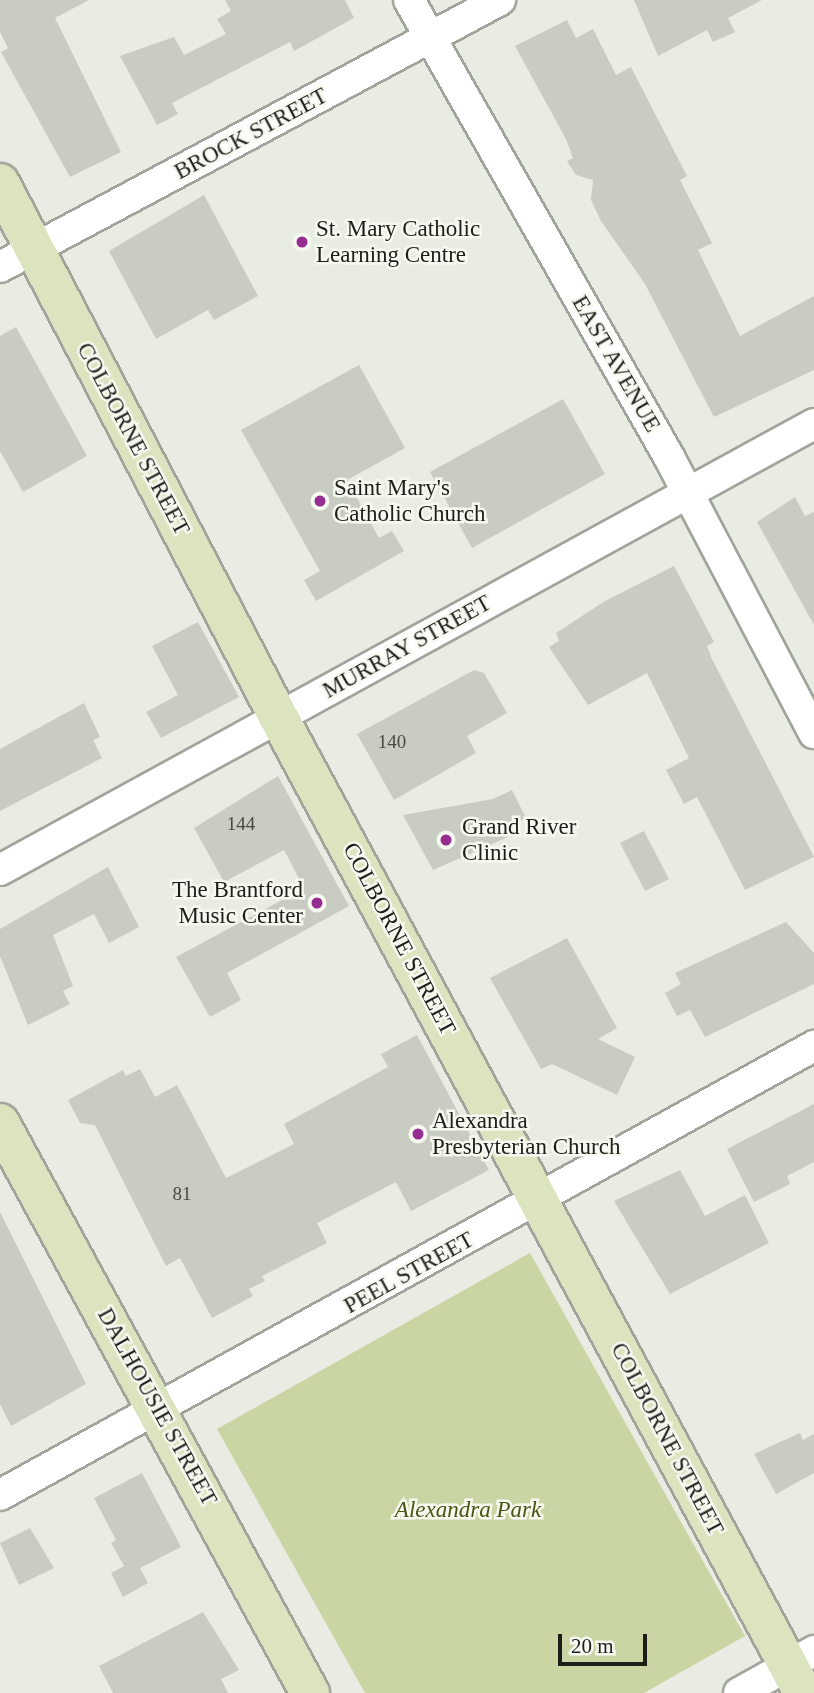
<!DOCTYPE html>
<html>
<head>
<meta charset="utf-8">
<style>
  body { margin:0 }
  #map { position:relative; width:814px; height:1693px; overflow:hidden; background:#e9ece3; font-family:"Times New Roman",serif }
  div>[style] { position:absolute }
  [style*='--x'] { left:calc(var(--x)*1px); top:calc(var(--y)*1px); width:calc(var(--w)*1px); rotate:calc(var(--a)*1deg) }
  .green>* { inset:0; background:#c9d6a3 }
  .building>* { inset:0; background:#c9ccc3 }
  .roads { filter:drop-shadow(2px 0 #a1a49b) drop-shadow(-2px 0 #a1a49b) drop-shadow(0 2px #a1a49b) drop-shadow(0 -2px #a1a49b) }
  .minor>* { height:30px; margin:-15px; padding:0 15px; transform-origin:15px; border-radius:15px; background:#fff }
  .secondary>* { height:38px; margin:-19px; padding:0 19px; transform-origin:19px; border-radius:19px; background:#dce3bf }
  .dots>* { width:19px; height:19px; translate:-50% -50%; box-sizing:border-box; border:4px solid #f6f9f0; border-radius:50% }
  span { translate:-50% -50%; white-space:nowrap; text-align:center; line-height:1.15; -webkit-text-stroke:5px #f6f9f0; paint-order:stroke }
  .number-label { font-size:19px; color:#484a44 }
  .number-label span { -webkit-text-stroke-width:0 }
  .street-label { font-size:23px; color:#1d1e1a }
  .poi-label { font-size:23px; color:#1d1e1a }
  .left { translate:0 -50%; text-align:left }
  .right { translate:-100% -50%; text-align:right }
  .park-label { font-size:23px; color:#495512; font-style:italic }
  .scale { position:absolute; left:558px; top:1634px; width:89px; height:32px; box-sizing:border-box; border:4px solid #1d1e1a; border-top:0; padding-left:9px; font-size:21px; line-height:24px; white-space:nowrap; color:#1d1e1a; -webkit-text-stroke:5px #f6f9f0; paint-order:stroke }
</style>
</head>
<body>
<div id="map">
  <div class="green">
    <div style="clip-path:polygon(530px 1253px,745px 1636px,644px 1693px,365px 1693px,217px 1429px)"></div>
  </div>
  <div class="building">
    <div style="clip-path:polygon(0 0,89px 0,55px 18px,121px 152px,70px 177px,1px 52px,8px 48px,0 32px)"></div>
    <div style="clip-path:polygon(225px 0,345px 0,354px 18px,294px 51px,290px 42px,172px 103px,178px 114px,157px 125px,120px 56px,174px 37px,184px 55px,226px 34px,217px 19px,231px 11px)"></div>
    <div style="clip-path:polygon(634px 0,762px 0,728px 18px,735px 32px,713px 42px,707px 30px,658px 56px)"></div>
    <div style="clip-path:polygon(567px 20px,576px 38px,593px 29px,616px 75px,631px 67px,687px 176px,680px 180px,712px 243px,698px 250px,740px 336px,814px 296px,814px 370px,714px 417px,645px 284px,601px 221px,591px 200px,593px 180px,576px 175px,567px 161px,573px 158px,566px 139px,515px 46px)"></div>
    <div style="clip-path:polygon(204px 195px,258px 296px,214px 320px,208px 310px,156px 339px,109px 251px)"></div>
    <div style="clip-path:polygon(16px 327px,87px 456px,23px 492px,0 451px,0 336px)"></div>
    <div style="clip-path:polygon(359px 365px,405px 448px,347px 480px,379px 538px,392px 531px,404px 551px,316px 601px,304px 580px,320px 571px,241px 430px)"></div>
    <div style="clip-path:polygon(563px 399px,605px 474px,472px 548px,430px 472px)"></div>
    <div style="clip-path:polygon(795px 497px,805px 516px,814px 512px,814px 625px,757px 522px)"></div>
    <div style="clip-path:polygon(674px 566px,714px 642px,707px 646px,712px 659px,814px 857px,745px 890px,697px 797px,684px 804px,666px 770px,689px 758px,647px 673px,588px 705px,549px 647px,559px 641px,556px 633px,605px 601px)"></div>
    <div style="clip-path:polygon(198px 622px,239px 697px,161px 738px,146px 712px,178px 695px,152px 646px)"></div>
    <div style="clip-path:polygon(474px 670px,484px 673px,507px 713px,467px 736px,476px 753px,394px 800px,357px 734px)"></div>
    <div style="clip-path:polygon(84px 703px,100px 737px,93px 740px,102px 758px,0 811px,0 749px)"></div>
    <div style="clip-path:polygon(278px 776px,349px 906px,227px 973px,241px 1000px,210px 1017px,176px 957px,304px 888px,284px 850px,224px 882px,194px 828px)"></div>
    <div style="clip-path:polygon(512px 790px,526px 818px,508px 827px,512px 835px,433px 870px,403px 815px,493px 799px)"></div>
    <div style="clip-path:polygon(644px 831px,669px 879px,645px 891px,620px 843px)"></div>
    <div style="clip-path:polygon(108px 867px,139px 927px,109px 943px,94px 914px,53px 935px,73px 986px,63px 991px,70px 1004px,28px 1025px,0 956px,0 929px)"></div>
    <div style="clip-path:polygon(786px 922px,814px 953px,814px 984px,705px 1037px,690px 1010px,677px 1016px,665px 993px,681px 984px,675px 973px)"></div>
    <div style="clip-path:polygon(567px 938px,617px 1028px,598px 1039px,635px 1057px,617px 1095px,552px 1064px,541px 1069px,490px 978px)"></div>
    <div style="clip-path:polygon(417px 1035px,489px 1170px,411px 1211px,396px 1182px,317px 1223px,327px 1243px,262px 1276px,265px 1281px,249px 1289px,253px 1296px,212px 1318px,180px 1258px,166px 1266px,95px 1125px,80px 1123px,68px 1100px,123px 1070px,126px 1076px,140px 1069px,155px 1097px,177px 1085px,226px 1178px,294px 1144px,284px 1124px,388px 1067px,381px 1054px)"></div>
    <div style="clip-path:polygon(814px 1104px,814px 1162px,787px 1176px,790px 1184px,754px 1202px,727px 1149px)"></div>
    <div style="clip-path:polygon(680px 1170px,705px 1216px,745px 1195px,769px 1243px,670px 1294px,614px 1201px)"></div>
    <div style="clip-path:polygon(0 1212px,86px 1384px,11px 1426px,0 1404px)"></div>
    <div style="clip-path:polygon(800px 1433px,803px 1440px,814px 1434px,814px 1473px,776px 1494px,754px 1454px)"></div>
    <div style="clip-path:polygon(142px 1473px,181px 1547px,140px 1568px,148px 1583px,123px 1597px,111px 1573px,124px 1566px,111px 1543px,116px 1540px,94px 1498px)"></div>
    <div style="clip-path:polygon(30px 1528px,54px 1568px,19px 1585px,0 1543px)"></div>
    <div style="clip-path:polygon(203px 1612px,239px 1670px,221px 1679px,228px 1693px,113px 1693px,99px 1666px)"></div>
  </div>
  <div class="roads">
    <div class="minor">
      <div style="--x:409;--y:0;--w:526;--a:60.36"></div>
      <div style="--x:669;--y:457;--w:312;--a:62.3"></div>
      <div style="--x:0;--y:267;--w:567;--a:-28.1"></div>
      <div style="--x:0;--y:870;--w:928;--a:-28.72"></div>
      <div style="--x:0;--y:1495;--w:930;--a:-28.88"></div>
      <div style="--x:739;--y:1693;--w:86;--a:-29.2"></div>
    </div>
    <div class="secondary">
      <div style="--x:0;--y:183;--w:603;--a:62.46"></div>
      <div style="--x:279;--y:718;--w:1107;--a:61.74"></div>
      <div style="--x:0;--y:1123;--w:649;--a:61.46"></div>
    </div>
  </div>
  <div class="dots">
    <div style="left:302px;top:242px;background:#962e92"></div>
    <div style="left:320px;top:501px;background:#962e92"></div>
    <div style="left:446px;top:840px;background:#962e92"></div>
    <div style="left:317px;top:903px;background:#962e92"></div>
    <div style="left:418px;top:1134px;background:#962e92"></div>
  </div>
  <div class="number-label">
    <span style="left:392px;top:742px">140</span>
    <span style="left:241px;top:824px">144</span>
    <span style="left:182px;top:1194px">81</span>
  </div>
  <div class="street-label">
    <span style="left:251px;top:134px;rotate:-28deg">BROCK STREET</span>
    <span style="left:616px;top:364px;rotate:60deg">EAST AVENUE</span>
    <span style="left:133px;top:439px;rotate:62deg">COLBORNE STREET</span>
    <span style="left:407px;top:647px;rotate:-29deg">MURRAY STREET</span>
    <span style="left:399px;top:939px;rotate:62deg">COLBORNE STREET</span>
    <span style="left:409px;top:1273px;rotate:-29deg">PEEL STREET</span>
    <span style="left:157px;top:1407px;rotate:61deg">DALHOUSIE STREET</span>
    <span style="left:667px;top:1439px;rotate:62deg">COLBORNE STREET</span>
  </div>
  <div class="poi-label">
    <span class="left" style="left:316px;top:242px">St. Mary Catholic<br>Learning Centre</span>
    <span class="left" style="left:334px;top:501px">Saint Mary's<br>Catholic Church</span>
    <span class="left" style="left:462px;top:840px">Grand River<br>Clinic</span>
    <span class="right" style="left:303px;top:903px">The Brantford<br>Music Center</span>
    <span class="left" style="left:432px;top:1134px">Alexandra<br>Presbyterian Church</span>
  </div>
  <div class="park-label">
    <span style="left:468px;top:1510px">Alexandra Park</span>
  </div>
  <div class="scale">20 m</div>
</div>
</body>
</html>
